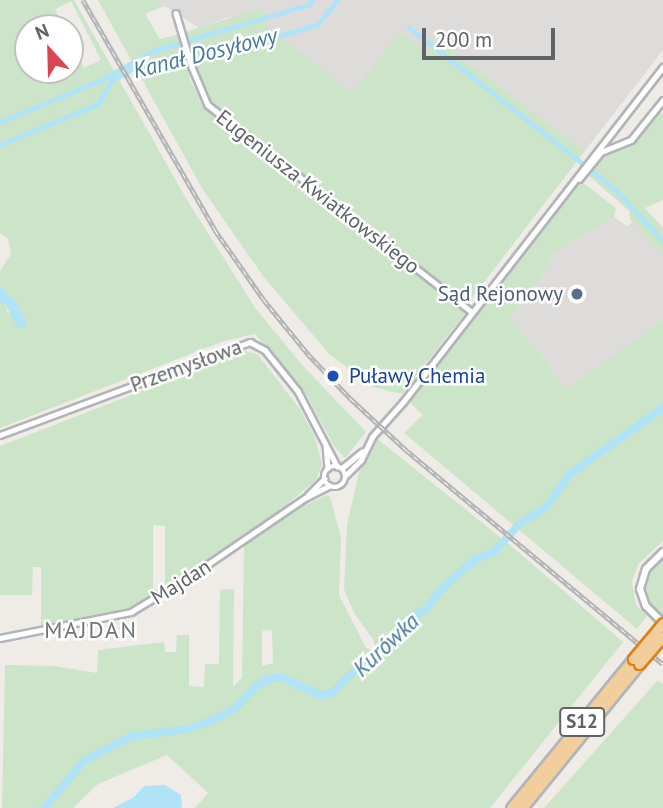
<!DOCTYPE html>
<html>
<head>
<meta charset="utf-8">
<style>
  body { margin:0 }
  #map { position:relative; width:663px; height:808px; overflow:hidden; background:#efece8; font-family:"PT Sans",sans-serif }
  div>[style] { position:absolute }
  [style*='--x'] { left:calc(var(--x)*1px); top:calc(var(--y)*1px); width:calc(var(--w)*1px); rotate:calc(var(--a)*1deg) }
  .industrial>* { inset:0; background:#dedcda }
  .green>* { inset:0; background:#cce4c7 }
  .water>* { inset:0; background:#b1e3f6 }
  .canal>* { height:4.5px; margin:-2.25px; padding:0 2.25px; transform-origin:2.25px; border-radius:2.25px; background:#b1e3f6 }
  .river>* { height:8px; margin:-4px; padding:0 4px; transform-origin:4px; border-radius:4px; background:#b1e3f6 }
  .roads { filter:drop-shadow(2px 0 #b2b5b8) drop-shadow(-2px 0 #b2b5b8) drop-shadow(0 2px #b2b5b8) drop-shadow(0 -2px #b2b5b8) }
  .minor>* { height:4.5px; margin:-2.25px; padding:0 2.25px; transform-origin:2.25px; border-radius:2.25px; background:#fff }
  .minor>.ring { margin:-2.25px; padding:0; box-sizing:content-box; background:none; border:4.5px solid #fff; border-radius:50% }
  .tertiary>* { height:6px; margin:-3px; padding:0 3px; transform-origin:3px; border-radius:3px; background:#fff }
  .motorway>* { height:9px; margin:-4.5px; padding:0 4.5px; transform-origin:4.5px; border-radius:4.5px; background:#f2ce9c }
  .rail>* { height:4.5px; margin-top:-2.25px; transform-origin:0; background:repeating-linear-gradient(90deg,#fff 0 5px,#b3b4b4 0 10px); box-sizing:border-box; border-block:2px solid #b3b4b4 }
  .bridges { filter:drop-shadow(2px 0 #dd811a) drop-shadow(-2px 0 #dd811a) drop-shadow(0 2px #dd811a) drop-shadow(0 -2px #dd811a) }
  .motorway-bridge>* { height:9px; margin:-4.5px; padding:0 4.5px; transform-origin:4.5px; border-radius:4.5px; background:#f2ce9c }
  .dots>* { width:19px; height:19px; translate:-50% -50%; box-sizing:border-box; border:4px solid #fff; border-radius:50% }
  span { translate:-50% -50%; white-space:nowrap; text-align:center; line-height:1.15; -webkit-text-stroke:5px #fff; paint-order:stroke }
  .shield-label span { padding:2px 5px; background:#fff; border:2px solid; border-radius:5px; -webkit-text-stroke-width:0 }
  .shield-label { font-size:19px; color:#5f6366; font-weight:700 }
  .street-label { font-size:21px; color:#5f6366 }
  .service-label { font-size:21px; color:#4e5e75 }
  .right { translate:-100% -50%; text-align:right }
  .transit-label { font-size:21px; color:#164399 }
  .left { translate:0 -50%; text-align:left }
  .water-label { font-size:23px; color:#477b97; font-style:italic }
  .neighbourhood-label { font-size:23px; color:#707578; letter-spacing:2px }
  .north { position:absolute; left:14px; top:14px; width:70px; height:70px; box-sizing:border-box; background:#fff; border:2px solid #bfc1c2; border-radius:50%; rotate:338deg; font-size:19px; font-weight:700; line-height:28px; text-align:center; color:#5f6366 }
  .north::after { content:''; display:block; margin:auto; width:24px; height:32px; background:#d74652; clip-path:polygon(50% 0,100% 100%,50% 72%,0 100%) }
  .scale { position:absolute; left:422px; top:28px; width:133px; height:32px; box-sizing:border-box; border:4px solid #5f6366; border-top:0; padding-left:9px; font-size:21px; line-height:24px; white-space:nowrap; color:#5f6366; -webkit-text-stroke:5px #fff; paint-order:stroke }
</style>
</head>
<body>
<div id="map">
  <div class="industrial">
    <div style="clip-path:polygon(156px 0,663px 0,663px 50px,585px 151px,438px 39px,427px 53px,400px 32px,352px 94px,267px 26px,229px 17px,199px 28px)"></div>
    <div style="clip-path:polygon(614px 217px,627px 226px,633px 222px,663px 255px,663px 320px,565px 391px,539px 352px,510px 319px,547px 269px,554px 253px)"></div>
  </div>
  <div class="green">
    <div style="clip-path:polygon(evenodd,0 0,74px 0,187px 200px,256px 309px,304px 367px,366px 432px,345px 458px,334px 446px,307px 396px,255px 334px,224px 341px,0 428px,0 302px,6px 305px,8px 314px,15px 301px,0 286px,0 271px,11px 254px,8px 239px,0 233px,0 0,71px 1px,101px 60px,84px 68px,70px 40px,70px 70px,28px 70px,28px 28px,64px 28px,55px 9px,71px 1px)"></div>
    <div style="clip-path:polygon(98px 0,156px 0,164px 6px,145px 14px,160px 39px,180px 34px,190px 79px,203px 106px,467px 311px,402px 394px,373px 387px,329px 354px,263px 276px,203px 190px)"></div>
    <div style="clip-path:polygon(261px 8px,267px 26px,352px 93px,400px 32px,427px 52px,438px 39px,585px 151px,468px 303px,223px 115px,207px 99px,186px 32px)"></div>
    <div style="clip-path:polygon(660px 111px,663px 115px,663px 200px,645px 208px,663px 228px,663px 255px,630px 219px,629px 211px,587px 174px,604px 153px,629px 146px,636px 141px)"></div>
    <div style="clip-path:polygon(583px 183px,616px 208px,614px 217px,554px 253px,547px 269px,510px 319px,539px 352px,565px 390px,663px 320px,663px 541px,638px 564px,632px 582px,636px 605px,647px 616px,637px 629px,404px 433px,423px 415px,407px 400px,414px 389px,577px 184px)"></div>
    <div style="clip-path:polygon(245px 351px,257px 354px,300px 409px,315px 437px,322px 464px,316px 480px,266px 522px,165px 589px,165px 526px,153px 525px,153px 596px,130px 610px,41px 628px,41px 567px,33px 567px,32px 595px,0 595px,0 446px)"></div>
    <div style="clip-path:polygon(evenodd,376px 438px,509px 544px,623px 642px,490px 808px,195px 808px,208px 793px,167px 755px,98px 784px,73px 808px,2px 808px,5px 665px,54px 666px,97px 673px,98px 650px,164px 642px,165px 652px,176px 652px,177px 635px,189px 635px,189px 686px,204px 687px,205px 664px,219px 664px,220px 590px,234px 589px,233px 687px,242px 678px,244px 544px,289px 513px,327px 495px,330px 497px,341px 537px,339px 595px,366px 648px,375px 650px,374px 641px,354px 613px,344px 589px,347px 525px,360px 468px,376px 438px,272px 630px,273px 663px,262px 666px,262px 631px,272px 630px)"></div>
    <div style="clip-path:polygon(663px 557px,663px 614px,662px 615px,649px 603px,645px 583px,651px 570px)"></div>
    <div style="clip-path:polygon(658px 680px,663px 684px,663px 808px,544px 808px)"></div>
  </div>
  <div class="water">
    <div style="clip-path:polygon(0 286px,15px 301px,27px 323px,24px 327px,20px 328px,15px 324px,6px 305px,0 302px)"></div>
    <div style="clip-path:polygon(165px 785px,181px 795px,182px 808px,113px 808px,134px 797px,144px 786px)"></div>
  </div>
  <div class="canal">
    <div style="--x:409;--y:27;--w:263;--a:38.2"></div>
    <div style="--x:616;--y:190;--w:69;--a:47.3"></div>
    <div style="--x:0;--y:122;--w:109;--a:-22.6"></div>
    <div style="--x:101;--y:80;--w:62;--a:-29.1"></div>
    <div style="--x:155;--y:50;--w:159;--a:-16.4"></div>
    <div style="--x:308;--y:5;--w:6;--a:-51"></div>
    <div style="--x:0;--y:145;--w:106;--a:-22.7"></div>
    <div style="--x:98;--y:104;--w:28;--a:-60"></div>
    <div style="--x:112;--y:80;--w:31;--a:-29"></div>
    <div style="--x:139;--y:65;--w:22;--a:13"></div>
    <div style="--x:160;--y:70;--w:163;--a:-16"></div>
    <div style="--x:317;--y:25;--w:32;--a:-51"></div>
  </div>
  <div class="river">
    <div style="--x:44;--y:808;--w:62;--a:-49.6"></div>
    <div style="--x:84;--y:761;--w:54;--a:-27.5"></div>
    <div style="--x:132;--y:736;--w:56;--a:-7.1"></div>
    <div style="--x:188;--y:729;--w:29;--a:-20"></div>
    <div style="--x:215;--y:719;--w:20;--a:-27"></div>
    <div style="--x:233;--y:710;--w:33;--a:-46"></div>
    <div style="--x:256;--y:686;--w:14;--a:-30"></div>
    <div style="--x:268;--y:679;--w:13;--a:-9"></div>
    <div style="--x:281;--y:677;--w:43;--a:24.8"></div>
    <div style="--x:320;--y:695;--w:12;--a:-9"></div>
    <div style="--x:332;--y:693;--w:31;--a:-45"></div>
    <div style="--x:354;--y:671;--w:47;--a:-33.7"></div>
    <div style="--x:393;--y:645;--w:27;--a:-62"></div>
    <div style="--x:406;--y:621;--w:25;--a:-32"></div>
    <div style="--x:427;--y:608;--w:26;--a:-53"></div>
    <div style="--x:443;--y:587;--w:43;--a:-40.3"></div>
    <div style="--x:476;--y:559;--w:19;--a:-21"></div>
    <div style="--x:494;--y:552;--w:36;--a:-48"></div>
    <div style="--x:518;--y:525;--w:33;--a:-33"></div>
    <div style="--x:546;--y:507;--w:41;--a:-54"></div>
    <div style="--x:570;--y:474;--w:114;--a:-35.4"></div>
  </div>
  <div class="roads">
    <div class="minor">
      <div style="--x:176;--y:13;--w:56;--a:73.5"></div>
      <div style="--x:192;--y:67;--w:41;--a:67.2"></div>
      <div style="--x:208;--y:105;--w:335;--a:38.1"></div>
      <div style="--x:579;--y:179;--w:35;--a:-51"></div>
      <div style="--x:601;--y:152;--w:32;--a:-22"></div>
      <div style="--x:631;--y:140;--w:51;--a:-51.3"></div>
      <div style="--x:0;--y:435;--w:267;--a:-20.4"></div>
      <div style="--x:250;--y:342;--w:17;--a:28"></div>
      <div style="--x:265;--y:350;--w:53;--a:51.2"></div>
      <div style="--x:298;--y:391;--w:85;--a:62.5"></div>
      <div style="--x:326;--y:445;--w:23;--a:85"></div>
      <div class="ring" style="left:324px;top:466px;width:17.5px;height:17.5px"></div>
      <div style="--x:342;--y:468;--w:26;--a:-39"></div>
      <div style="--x:346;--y:475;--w:21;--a:-45"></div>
      <div style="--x:361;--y:460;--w:25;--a:-64"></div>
      <div style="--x:372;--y:437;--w:47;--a:-48.5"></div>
      <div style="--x:403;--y:402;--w:424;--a:-52.2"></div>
      <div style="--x:308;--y:495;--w:23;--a:-45"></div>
      <div style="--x:0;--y:638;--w:134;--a:-11.2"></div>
      <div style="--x:131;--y:612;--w:71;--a:-31.2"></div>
      <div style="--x:192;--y:575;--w:137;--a:-34.3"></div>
      <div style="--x:305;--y:498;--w:27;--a:-27"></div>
    </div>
    <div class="tertiary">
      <div style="--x:663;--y:552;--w:24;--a:135"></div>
      <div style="--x:646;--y:569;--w:21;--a:107"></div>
      <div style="--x:640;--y:589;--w:18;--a:71"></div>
      <div style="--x:646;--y:606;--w:24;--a:45"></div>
    </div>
    <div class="motorway">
      <div style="--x:511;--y:808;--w:193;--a:-50.7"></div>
      <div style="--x:522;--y:808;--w:186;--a:-50.9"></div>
    </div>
  </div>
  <div class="rail">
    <div style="--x:83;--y:0;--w:265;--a:60.1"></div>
    <div style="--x:215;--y:230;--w:85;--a:55"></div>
    <div style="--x:264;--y:300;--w:70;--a:50.8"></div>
    <div style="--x:308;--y:354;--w:62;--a:46.3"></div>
    <div style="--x:351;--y:399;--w:75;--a:42.8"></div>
    <div style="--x:406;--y:450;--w:334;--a:39.8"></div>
  </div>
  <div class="bridges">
    <div class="motorway-bridge">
      <div style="--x:633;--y:659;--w:47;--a:-50.2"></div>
      <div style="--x:639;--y:664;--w:37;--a:-49"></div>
    </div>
  </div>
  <div class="dots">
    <div style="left:577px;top:294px;background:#5c6f8a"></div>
    <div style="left:333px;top:376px;background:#1a4fb4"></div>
  </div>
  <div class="shield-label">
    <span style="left:582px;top:722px">S12</span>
  </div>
  <div class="street-label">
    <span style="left:318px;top:192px;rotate:38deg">Eugeniusza Kwiatkowskiego</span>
    <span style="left:186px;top:366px;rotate:-20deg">Przemysłowa</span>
    <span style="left:181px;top:582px;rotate:-32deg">Majdan</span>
  </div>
  <div class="service-label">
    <span class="right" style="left:563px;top:294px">Sąd Rejonowy</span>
  </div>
  <div class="transit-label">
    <span class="left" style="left:349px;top:376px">Puławy Chemia</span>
  </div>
  <div class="water-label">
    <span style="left:205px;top:53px;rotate:-14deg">Kanał Dosyłowy</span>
    <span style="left:386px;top:645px;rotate:-43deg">Kurówka</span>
  </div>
  <div class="neighbourhood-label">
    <span style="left:91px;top:630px">MAJDAN</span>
  </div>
  <div class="north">N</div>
  <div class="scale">200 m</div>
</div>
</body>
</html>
